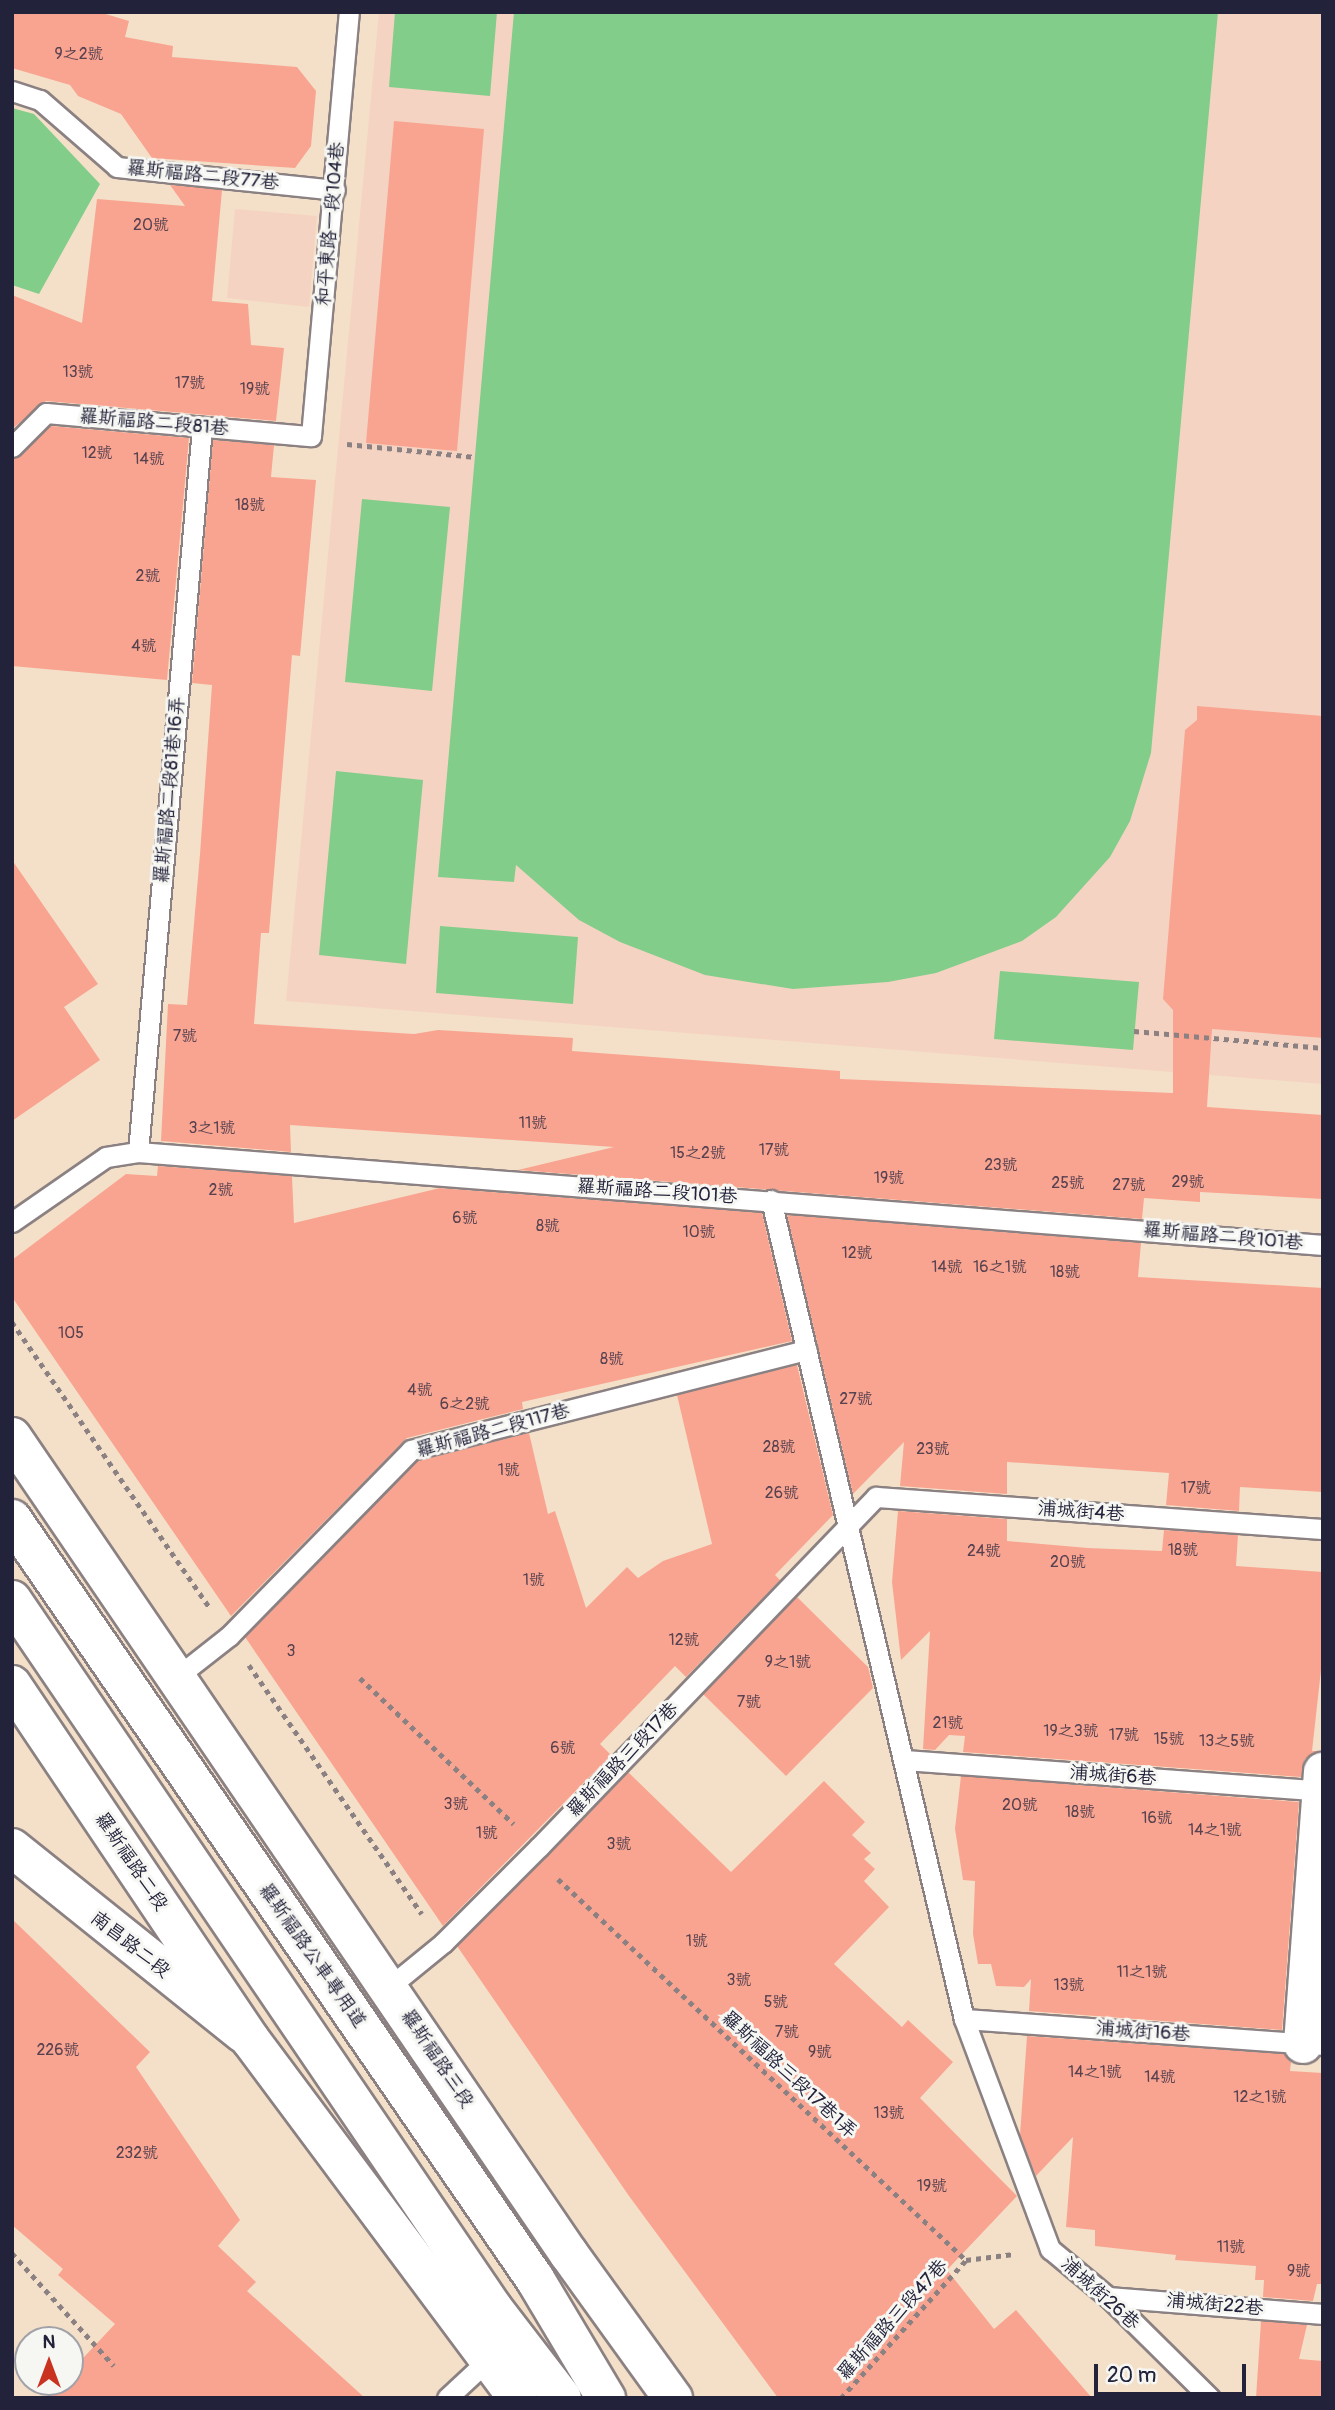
<!DOCTYPE html>
<html>
<head>
<meta charset="utf-8">
<style>
  body { margin:0 }
  #map { position:relative; width:1335px; height:2410px; overflow:hidden; background:#f4e0c8; font-family:Pangolin,"LXGW WenKai TC",sans-serif }
  div>[style] { position:absolute }
  [style*='--x'] { left:calc(var(--x)*1px); top:calc(var(--y)*1px); width:calc(var(--w)*1px); rotate:calc(var(--a)*1deg) }
  .built>* { inset:0; background:#f5d3c2 }
  .green>* { inset:0; background:#83cd8a }
  .building>* { inset:0; background:#f9a490 }
  .path>* { height:4.5px; margin-top:-2.25px; transform-origin:0; background:repeating-linear-gradient(90deg,#8b8182 0 5px,transparent 0 10px) }
  .roads { filter:drop-shadow(2px 0 #8b8182) drop-shadow(-2px 0 #8b8182) drop-shadow(0 2px #8b8182) drop-shadow(0 -2px #8b8182) }
  .service>* { height:19px; margin:-9.5px; padding:0 9.5px; transform-origin:9.5px; border-radius:9.5px; background:#fff }
  .minor>* { height:38px; margin:-19px; padding:0 19px; transform-origin:19px; border-radius:19px; background:#fff }
  .primary>* { height:38px; margin:-19px; padding:0 19px; transform-origin:19px; border-radius:19px; background:#fff }
  span { translate:-50% -50%; white-space:nowrap; text-align:center; line-height:1.15; -webkit-text-stroke:6px #f6f6f2; paint-order:stroke }
  .number-label { font-size:16px; color:#584250 }
  .number-label span { -webkit-text-stroke-width:0 }
  .street-label { font-size:19px; color:#22223b }
  .frame { position:absolute; inset:0; border:14px solid #22223b; pointer-events:none }
  .north { position:absolute; left:14px; top:2326px; width:70px; height:70px; box-sizing:border-box; background:#f6f6f2; border:2px solid #a1a1a9; border-radius:50%; rotate:0deg; font-size:19px; font-weight:700; line-height:28px; text-align:center; color:#22223b }
  .north::after { content:''; display:block; margin:auto; width:24px; height:32px; background:#c8321e; clip-path:polygon(50% 0,100% 100%,50% 72%,0 100%) }
  .scale { position:absolute; left:1094px; top:2364px; width:152px; height:32px; box-sizing:border-box; border:4px solid #22223b; border-top:0; padding-left:9px; font-size:21px; line-height:24px; white-space:nowrap; color:#22223b; -webkit-text-stroke:5px #f6f6f2; paint-order:stroke }
</style>
</head>
<body>
<div id="map">
  <div class="built">
    <div style="clip-path:polygon(379px 12px,1323px 12px,1323px 1084px,286px 1001px)"></div>
    <div style="clip-path:polygon(235px 209px,317px 216px,309px 307px,227px 298px)"></div>
  </div>
  <div class="green">
    <div style="clip-path:polygon(395px 12px,497px 12px,490px 96px,389px 87px)"></div>
    <div style="clip-path:polygon(514px 12px,1218px 12px,1151px 753px,1130px 821px,1110px 857px,1056px 917px,1022px 941px,936px 973px,888px 982px,793px 989px,705px 975px,620px 942px,579px 920px,516px 865px,514px 882px,438px 877px)"></div>
    <div style="clip-path:polygon(12px 108px,34px 114px,100px 184px,39px 294px,12px 285px)"></div>
    <div style="clip-path:polygon(362px 499px,450px 507px,432px 691px,345px 682px)"></div>
    <div style="clip-path:polygon(336px 771px,423px 780px,406px 964px,319px 955px)"></div>
    <div style="clip-path:polygon(440px 926px,578px 937px,573px 1004px,436px 993px)"></div>
    <div style="clip-path:polygon(1000px 971px,1139px 982px,1133px 1050px,994px 1039px)"></div>
  </div>
  <div class="building">
    <div style="clip-path:polygon(12px 12px,99px 12px,129px 21px,125px 37px,173px 46px,172px 57px,297px 67px,316px 91px,311px 146px,295px 168px,152px 158px,121px 114px,78px 96px,70px 85px,12px 68px)"></div>
    <div style="clip-path:polygon(394px 121px,484px 129px,457px 451px,366px 443px)"></div>
    <div style="clip-path:polygon(170px 185px,222px 190px,212px 301px,248px 304px,251px 345px,284px 348px,276px 421px,46px 401px,12px 429px,12px 295px,82px 323px,97px 199px,185px 206px)"></div>
    <div style="clip-path:polygon(51px 426px,189px 438px,167px 680px,12px 666px,12px 459px)"></div>
    <div style="clip-path:polygon(213px 440px,274px 445px,271px 477px,316px 480px,300px 656px,292px 655px,269px 933px,261px 933px,254px 1024px,414px 1034px,438px 1030px,573px 1038px,572px 1051px,840px 1071px,840px 1079px,1173px 1093px,1173px 1010px,1163px 999px,1185px 730px,1197px 720px,1197px 706px,1323px 716px,1323px 1038px,1212px 1029px,1207px 1107px,1323px 1115px,1323px 1199px,1200px 1192px,1200px 1202px,1144px 1198px,1142px 1219px,518px 1170px,614px 1147px,290px 1125px,291px 1152px,161px 1141px,168px 1004px,187px 1005px,200px 854px,212px 685px,192px 683px)"></div>
    <div style="clip-path:polygon(12px 860px,98px 984px,64px 1007px,100px 1060px,12px 1121px)"></div>
    <div style="clip-path:polygon(158px 1166px,292px 1176px,294px 1223px,440px 1188px,762px 1213px,792px 1341px,522px 1402px,523px 1409px,407px 1438px,231px 1616px,12px 1297px,12px 1260px,126px 1174px,157px 1176px)"></div>
    <div style="clip-path:polygon(787px 1215px,1141px 1243px,1138px 1277px,1323px 1288px,1323px 1492px,1240px 1487px,1239px 1511px,1166px 1505px,1169px 1473px,1007px 1462px,1007px 1494px,900px 1486px,904px 1442px,853px 1494px)"></div>
    <div style="clip-path:polygon(797px 1365px,833px 1515px,775px 1575px,780px 1580px,686px 1677px,675px 1666px,600px 1744px,611px 1755px,443px 1926px,245px 1637px,417px 1461px,529px 1433px,548px 1514px,555px 1511px,586px 1608px,627px 1567px,638px 1578px,663px 1561px,712px 1544px,677px 1395px)"></div>
    <div style="clip-path:polygon(898px 1511px,1007px 1519px,1007px 1541px,1088px 1548px,1162px 1551px,1164px 1530px,1238px 1535px,1236px 1566px,1323px 1572px,1323px 1652px,1312px 1751px,1319px 1751px,1305px 1759px,1301px 1777px,963px 1752px,965px 1736px,949px 1735px,935px 1750px,923px 1749px,930px 1631px,901px 1660px,892px 1582px)"></div>
    <div style="clip-path:polygon(797px 1597px,868px 1667px,873px 1688px,786px 1776px,703px 1694px)"></div>
    <div style="clip-path:polygon(628px 1772px,731px 1872px,824px 1781px,865px 1822px,852px 1835px,871px 1853px,864px 1859px,875px 1869px,864px 1881px,889px 1907px,834px 1964px,902px 2027px,908px 2020px,953px 2062px,920px 2098px,1017px 2196px,947px 2270px,994px 2329px,1016px 2310px,1092px 2398px,778px 2398px,629px 2196px,457px 1946px)"></div>
    <div style="clip-path:polygon(961px 1776px,1299px 1802px,1282px 2030px,1029px 2011px,1031px 1979px,1024px 1987px,996px 1986px,991px 1964px,978px 1964px,973px 1934px,975px 1881px,963px 1880px,955px 1829px)"></div>
    <div style="clip-path:polygon(12px 1919px,150px 2052px,136px 2067px,240px 2220px,218px 2246px,256px 2282px,247px 2291px,365px 2398px,46px 2398px,61px 2382px,70px 2382px,70px 2372px,115px 2324px,58px 2275px,63px 2269px,12px 2225px)"></div>
    <div style="clip-path:polygon(1027px 2036px,1284px 2054px,1291px 2062px,1290px 2071px,1323px 2073px,1323px 2284px,1317px 2284px,1313px 2301px,1263px 2297px,1264px 2280px,1255px 2280px,1256px 2266px,1175px 2260px,1176px 2255px,1095px 2246px,1095px 2230px,1066px 2227px,1073px 2137px,1036px 2176px,1020px 2135px)"></div>
    <div style="clip-path:polygon(1261px 2321px,1307px 2325px,1299px 2359px,1323px 2361px,1323px 2398px,1256px 2398px)"></div>
  </div>
  <div class="path">
    <div style="--x:347;--y:444;--w:129;--a:5.8"></div>
    <div style="--x:1134;--y:1031;--w:190;--a:5.1"></div>
    <div style="--x:12;--y:1322;--w:346;--a:55.3"></div>
    <div style="--x:249;--y:1665;--w:303;--a:55.2"></div>
    <div style="--x:360;--y:1678;--w:212;--a:43.5"></div>
    <div style="--x:558;--y:1879;--w:558;--a:43.04"></div>
    <div style="--x:966;--y:2260;--w:48;--a:-7.1"></div>
    <div style="--x:12;--y:2253;--w:152;--a:47.9"></div>
    <div style="--x:841;--y:2398;--w:186;--a:-47.8"></div>
  </div>
  <div class="roads">
    <div class="service">
      <div style="--x:12;--y:91;--w:29;--a:18"></div>
      <div style="--x:40;--y:100;--w:102;--a:41"></div>
      <div style="--x:117;--y:167;--w:219;--a:6"></div>
      <div style="--x:12;--y:447;--w:48;--a:-45"></div>
      <div style="--x:46;--y:413;--w:266;--a:5"></div>
      <div style="--x:311;--y:436;--w:426;--a:-84.9"></div>
      <div style="--x:138;--y:1152;--w:727;--a:-84.95"></div>
      <div style="--x:771;--y:1200;--w:841;--a:76.74"></div>
      <div style="--x:964;--y:2019;--w:246;--a:69.5"></div>
      <div style="--x:1050;--y:2249;--w:75;--a:39.6"></div>
      <div style="--x:1108;--y:2297;--w:144;--a:44.7"></div>
      <div style="--x:12;--y:1222;--w:114;--a:-34.7"></div>
      <div style="--x:106;--y:1157;--w:32;--a:-9"></div>
      <div style="--x:138;--y:1152;--w:1189;--a:4.49"></div>
      <div style="--x:178;--y:1676;--w:65;--a:-38.1"></div>
      <div style="--x:229;--y:1636;--w:260;--a:-45.6"></div>
      <div style="--x:411;--y:1450;--w:408;--a:-14.2"></div>
      <div style="--x:904;--y:1760;--w:420;--a:4.2"></div>
      <div style="--x:389;--y:1987;--w:70;--a:-39.2"></div>
      <div style="--x:443;--y:1943;--w:136;--a:-45"></div>
      <div style="--x:539;--y:1847;--w:486;--a:-46.1"></div>
      <div style="--x:876;--y:1497;--w:448;--a:4.1"></div>
      <div style="--x:964;--y:2019;--w:360;--a:4.1"></div>
      <div style="--x:1108;--y:2297;--w:216;--a:4.5"></div>
      <div style="--x:447;--y:2398;--w:57;--a:-42.9"></div>
    </div>
    <div class="minor">
      <div style="--x:12;--y:1848;--w:296;--a:38.7"></div>
      <div style="--x:1303;--y:2044;--w:273;--a:-85.8"></div>
    </div>
    <div class="primary">
      <div style="--x:12;--y:1437;--w:989;--a:55.72"></div>
      <div style="--x:569;--y:2254;--w:178;--a:54.2"></div>
      <div style="--x:12;--y:1519;--w:923;--a:55.47"></div>
      <div style="--x:535;--y:2279;--w:139;--a:59.2"></div>
      <div style="--x:12;--y:1600;--w:856;--a:55.81"></div>
      <div style="--x:493;--y:2308;--w:113;--a:52.5"></div>
      <div style="--x:12;--y:1685;--w:427;--a:56.1"></div>
      <div style="--x:250;--y:2039;--w:448;--a:53.3"></div>
    </div>
  </div>
  <div class="number-label">
    <span style="left:79px;top:54px">9之2號</span>
    <span style="left:151px;top:225px">20號</span>
    <span style="left:78px;top:372px">13號</span>
    <span style="left:190px;top:383px">17號</span>
    <span style="left:255px;top:389px">19號</span>
    <span style="left:97px;top:453px">12號</span>
    <span style="left:149px;top:459px">14號</span>
    <span style="left:250px;top:505px">18號</span>
    <span style="left:148px;top:576px">2號</span>
    <span style="left:144px;top:646px">4號</span>
    <span style="left:185px;top:1036px">7號</span>
    <span style="left:533px;top:1123px">11號</span>
    <span style="left:212px;top:1128px">3之1號</span>
    <span style="left:774px;top:1150px">17號</span>
    <span style="left:698px;top:1153px">15之2號</span>
    <span style="left:1001px;top:1165px">23號</span>
    <span style="left:889px;top:1178px">19號</span>
    <span style="left:1188px;top:1182px">29號</span>
    <span style="left:1068px;top:1183px">25號</span>
    <span style="left:1129px;top:1185px">27號</span>
    <span style="left:221px;top:1190px">2號</span>
    <span style="left:465px;top:1218px">6號</span>
    <span style="left:548px;top:1226px">8號</span>
    <span style="left:699px;top:1232px">10號</span>
    <span style="left:857px;top:1253px">12號</span>
    <span style="left:947px;top:1267px">14號</span>
    <span style="left:1000px;top:1267px">16之1號</span>
    <span style="left:1065px;top:1272px">18號</span>
    <span style="left:71px;top:1333px">105</span>
    <span style="left:612px;top:1359px">8號</span>
    <span style="left:420px;top:1390px">4號</span>
    <span style="left:856px;top:1399px">27號</span>
    <span style="left:465px;top:1404px">6之2號</span>
    <span style="left:779px;top:1447px">28號</span>
    <span style="left:933px;top:1449px">23號</span>
    <span style="left:509px;top:1470px">1號</span>
    <span style="left:1196px;top:1488px">17號</span>
    <span style="left:782px;top:1493px">26號</span>
    <span style="left:1183px;top:1550px">18號</span>
    <span style="left:984px;top:1551px">24號</span>
    <span style="left:1068px;top:1562px">20號</span>
    <span style="left:534px;top:1580px">1號</span>
    <span style="left:684px;top:1640px">12號</span>
    <span style="left:291px;top:1651px">3</span>
    <span style="left:788px;top:1662px">9之1號</span>
    <span style="left:749px;top:1702px">7號</span>
    <span style="left:948px;top:1723px">21號</span>
    <span style="left:1071px;top:1731px">19之3號</span>
    <span style="left:1124px;top:1735px">17號</span>
    <span style="left:1169px;top:1739px">15號</span>
    <span style="left:1227px;top:1741px">13之5號</span>
    <span style="left:563px;top:1748px">6號</span>
    <span style="left:456px;top:1804px">3號</span>
    <span style="left:1020px;top:1805px">20號</span>
    <span style="left:1080px;top:1812px">18號</span>
    <span style="left:1157px;top:1818px">16號</span>
    <span style="left:1215px;top:1830px">14之1號</span>
    <span style="left:487px;top:1833px">1號</span>
    <span style="left:619px;top:1844px">3號</span>
    <span style="left:697px;top:1941px">1號</span>
    <span style="left:1142px;top:1972px">11之1號</span>
    <span style="left:739px;top:1980px">3號</span>
    <span style="left:1069px;top:1985px">13號</span>
    <span style="left:776px;top:2002px">5號</span>
    <span style="left:787px;top:2032px">7號</span>
    <span style="left:58px;top:2050px">226號</span>
    <span style="left:820px;top:2052px">9號</span>
    <span style="left:1095px;top:2072px">14之1號</span>
    <span style="left:1160px;top:2077px">14號</span>
    <span style="left:1260px;top:2097px">12之1號</span>
    <span style="left:889px;top:2113px">13號</span>
    <span style="left:137px;top:2153px">232號</span>
    <span style="left:932px;top:2186px">19號</span>
    <span style="left:1231px;top:2247px">11號</span>
    <span style="left:1299px;top:2271px">9號</span>
  </div>
  <div class="street-label">
    <span style="left:203px;top:176px;rotate:6deg">羅斯福路二段77巷</span>
    <span style="left:331px;top:224px;rotate:-85deg">和平東路一段104巷</span>
    <span style="left:154px;top:423px;rotate:5deg">羅斯福路二段81巷</span>
    <span style="left:170px;top:790px;rotate:-85deg">羅斯福路二段81巷16弄</span>
    <span style="left:657px;top:1192px;rotate:4deg">羅斯福路二段101巷</span>
    <span style="left:1223px;top:1237px;rotate:5deg">羅斯福路二段101巷</span>
    <span style="left:493px;top:1431px;rotate:-15deg">羅斯福路二段117巷</span>
    <span style="left:1081px;top:1512px;rotate:4deg">浦城街4巷</span>
    <span style="left:623px;top:1760px;rotate:-46deg">羅斯福路三段17巷</span>
    <span style="left:1113px;top:1776px;rotate:4deg">浦城街6巷</span>
    <span style="left:131px;top:1862px;rotate:56deg">羅斯福路二段</span>
    <span style="left:130px;top:1945px;rotate:38deg">南昌路二段</span>
    <span style="left:312px;top:1956px;rotate:55deg">羅斯福路公車專用道</span>
    <span style="left:1143px;top:2032px;rotate:4deg">浦城街16巷</span>
    <span style="left:437px;top:2059px;rotate:56deg">羅斯福路三段</span>
    <span style="left:789px;top:2075px;rotate:43deg">羅斯福路三段17巷1弄</span>
    <span style="left:1100px;top:2294px;rotate:42deg">浦城街26巷</span>
    <span style="left:1215px;top:2305px;rotate:5deg">浦城街22巷</span>
    <span style="left:893px;top:2320px;rotate:-48deg">羅斯福路三段47巷</span>
  </div>
  <div class="frame"></div>
  <div class="north">N</div>
  <div class="scale">20 m</div>
</div>
</body>
</html>
